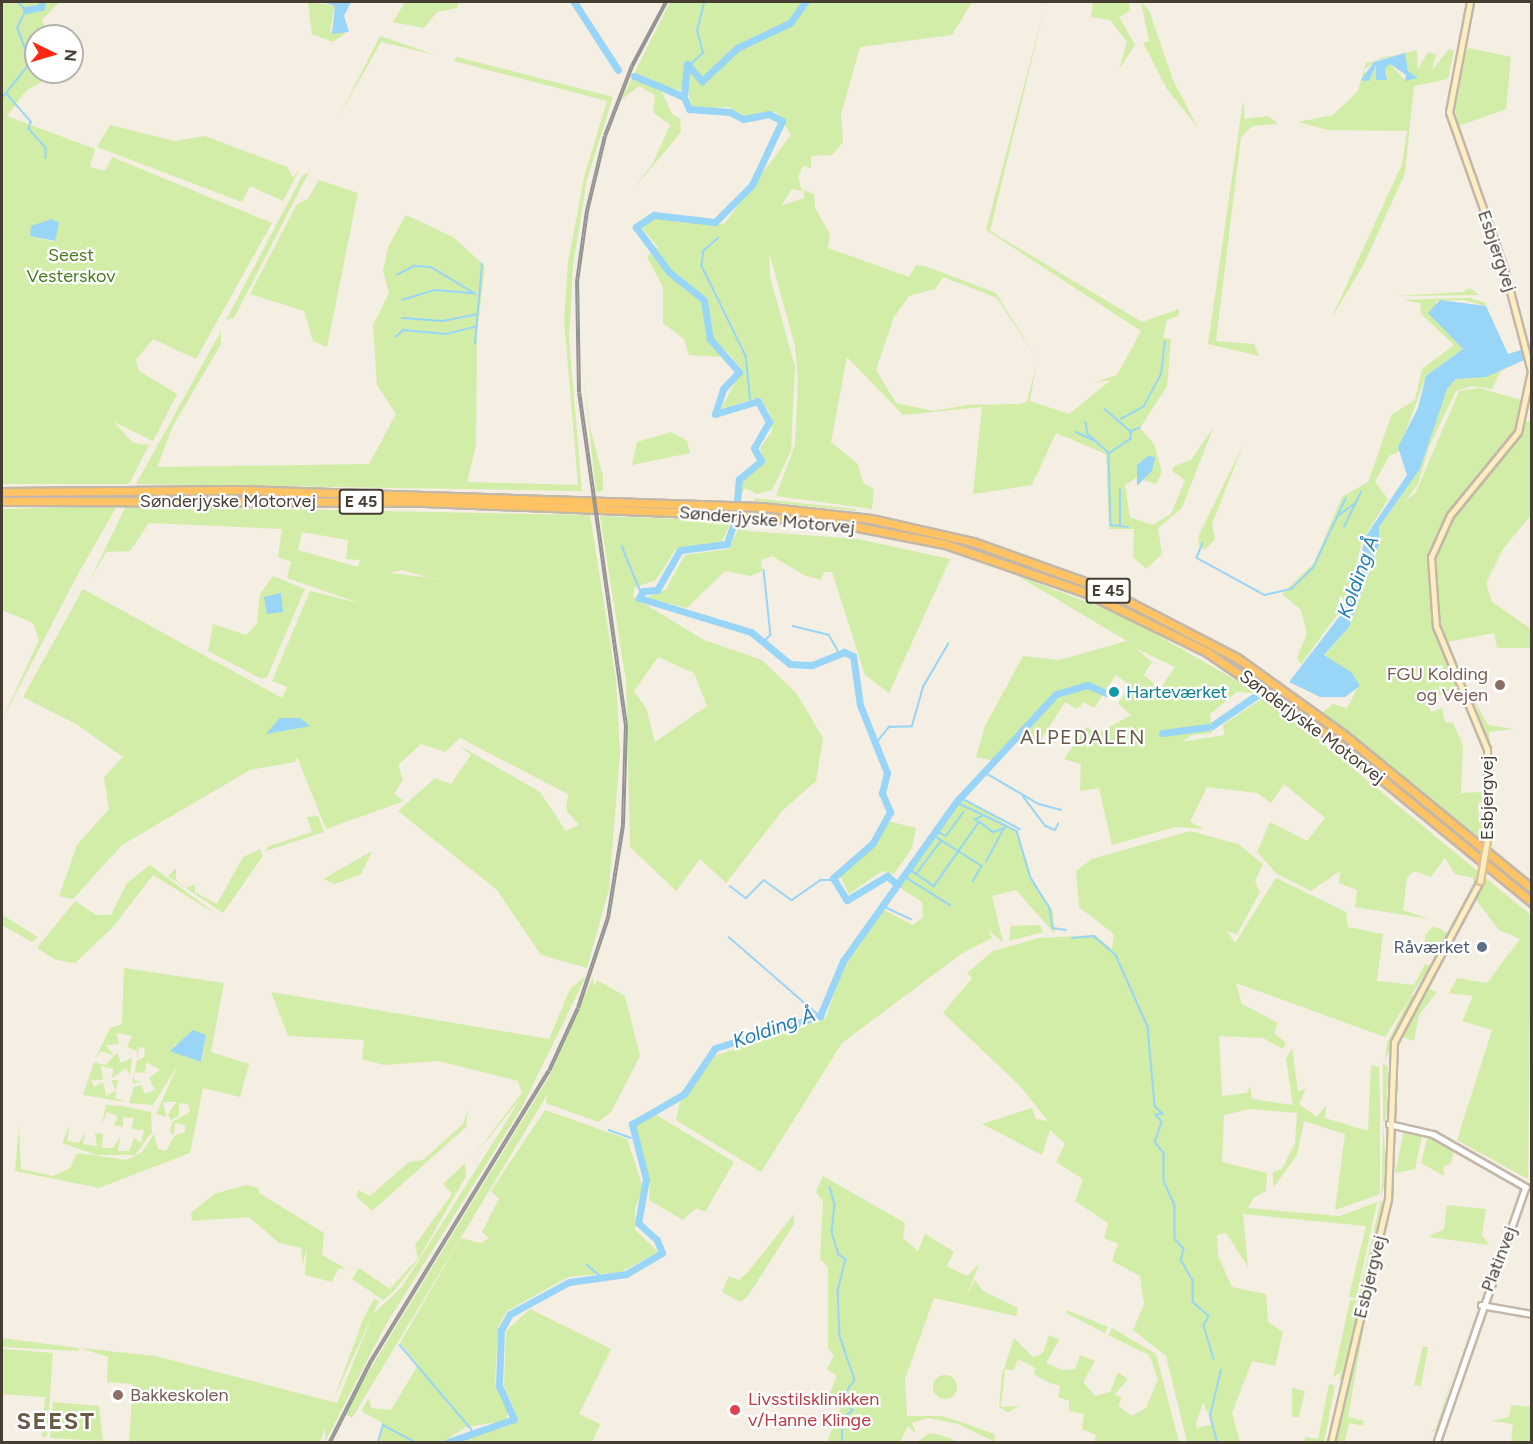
<!DOCTYPE html>
<html>
<head>
<meta charset="utf-8">
<style>
  body { margin:0 }
  #map { position:relative; width:1533px; height:1444px; overflow:hidden; background:#f4eee3; font-family:Figtree,sans-serif }
  div>[style] { position:absolute }
  [style*='--x'] { left:calc(var(--x)*1px); top:calc(var(--y)*1px); width:calc(var(--w)*1px); rotate:calc(var(--a)*1deg) }
  .green>* { inset:0; background:#d1eda7 }
  .round { border-radius:50% }
  .water>* { inset:0; background:#98d5f7 }
  .stream>* { height:1.5px; margin:-0.75px; padding:0 0.75px; transform-origin:0.75px; border-radius:0.75px; background:#98d5f7 }
  .river>* { height:7px; margin:-3.5px; padding:0 3.5px; transform-origin:3.5px; border-radius:3.5px; background:#98d5f7 }
  .roads { filter:drop-shadow(2px 0 #c3b8a8) drop-shadow(-2px 0 #c3b8a8) drop-shadow(0 2px #c3b8a8) drop-shadow(0 -2px #c3b8a8) }
  .tertiary>* { height:4.5px; margin:-2.25px; padding:0 2.25px; transform-origin:2.25px; border-radius:2.25px; background:#fff }
  .secondary>* { height:5px; margin:-2.5px; padding:0 2.5px; transform-origin:2.5px; border-radius:2.5px; background:#ffedc2 }
  .motorway>* { height:7px; margin:-3.5px; padding:0 3.5px; transform-origin:3.5px; border-radius:3.5px; background:#ffc363 }
  .rail>* { height:4px; margin-top:-2px; transform-origin:0; background:repeating-linear-gradient(90deg,#fff 0 4.5px,#949494 0 9px); box-sizing:border-box; border-block:2px solid #949494 }
  .bridges { filter:drop-shadow(2px 0 #dbc390) drop-shadow(-2px 0 #dbc390) drop-shadow(0 2px #dbc390) drop-shadow(0 -2px #dbc390) }
  .secondary-bridge>* { height:5px; margin:-2.5px; padding:0 2.5px; transform-origin:2.5px; border-radius:2.5px; background:#ffedc2 }
  .dots>* { width:16px; height:16px; translate:-50% -50%; box-sizing:border-box; border:3px solid #fff; border-radius:50% }
  span { translate:-50% -50%; white-space:nowrap; text-align:center; line-height:1.15; -webkit-text-stroke:4.5px #fff; paint-order:stroke }
  .shield-label span { padding:2px 4px; background:#fff; border:2px solid; border-radius:4px; -webkit-text-stroke-width:0 }
  .shield-label { font-size:16px; color:#463e33; font-weight:700 }
  .street-label { font-size:18px; color:#463e33 }
  .park-label { font-size:18px; color:#487d20 }
  .education-label { font-size:18px; color:#785e54 }
  .right { translate:-100% -50%; text-align:right }
  .left { translate:0 -50%; text-align:left }
  .culture-label { font-size:18px; color:#0d838f }
  .service-label { font-size:18px; color:#4e5e75 }
  .health-label { font-size:18px; color:#be3a42 }
  .water-label { font-size:20px; color:#207db3; font-style:italic }
  .neighbourhood-label { font-size:20px; color:#6a5b49; letter-spacing:1.5px }
  .district-label { font-size:24px; color:#6a5b49; font-weight:700; letter-spacing:1.5px }
  .frame { position:absolute; inset:0; border:3px solid #463e33; pointer-events:none }
  .north { position:absolute; left:24px; top:24px; width:60px; height:60px; box-sizing:border-box; background:#fff; border:2px solid #b5b2ad; border-radius:50%; rotate:95deg; font-size:16px; font-weight:700; line-height:24px; text-align:center; color:#463e33 }
  .north::after { content:''; display:block; margin:auto; width:21px; height:27px; background:#ff270f; clip-path:polygon(50% 0,100% 100%,50% 72%,0 100%) }
</style>
</head>
<body>
<div id="map">
  <div class="green">
    <div style="clip-path:polygon(evenodd,2px 2px,59px 2px,42px 20px,47px 36px,36px 36px,36px 72px,53px 72px,51px 76px,26px 91px,7px 116px,95px 149px,90px 167px,105px 171px,112px 157px,272px 223px,196px 359px,153px 339px,136px 360px,139px 371px,177px 394px,153px 441px,114px 422px,133px 443px,149px 445px,129px 484px,2px 484px,2px 2px,48px 221px,54px 242px,31px 236px,31px 227px,48px 221px)"></div>
    <div style="clip-path:polygon(308px 2px,335px 6px,330px 31px,346px 33px,333px 42px,312px 34px)"></div>
    <div style="clip-path:polygon(405px 2px,459px 2px,457px 8px,437px 12px,424px 28px,393px 22px)"></div>
    <div style="clip-path:polygon(670px 2px,972px 2px,952px 35px,860px 47px,841px 114px,843px 142px,832px 155px,811px 156px,811px 168px,803px 166px,798px 177px,802px 191px,792px 189px,781px 206px,804px 198px,804px 190px,814px 194px,815px 208px,830px 234px,828px 248px,909px 277px,916px 265px,928px 267px,996px 293px,1037px 359px,997px 298px,943px 277px,935px 289px,909px 296px,894px 317px,876px 370px,896px 403px,934px 411px,967px 405px,1020px 404px,1027px 401px,1036px 366px,1030px 401px,1069px 414px,1111px 380px,1093px 383px,1117px 375px,1141px 331px,986px 230px,1046px 2px,990px 231px,1142px 322px,1179px 309px,1179px 315px,1167px 320px,1163px 338px,1171px 339px,1167px 386px,1140px 428px,1154px 444px,1162px 472px,1156px 484px,1136px 478px,1125px 485px,1130px 517px,1152px 525px,1171px 514px,1185px 480px,1172px 471px,1174px 466px,1191px 460px,1213px 428px,1182px 508px,1158px 528px,1162px 554px,1146px 569px,1133px 557px,1134px 529px,1109px 529px,1106px 454px,1056px 433px,1032px 485px,973px 494px,982px 407px,903px 415px,847px 357px,831px 442px,858px 464px,863px 483px,874px 489px,872px 509px,776px 496px,795px 445px,798px 378px,795px 346px,769px 252px,770px 277px,795px 367px,791px 451px,772px 490px,757px 494px,745px 488px,740px 498px,744px 476px,765px 463px,760px 448px,772px 431px,771px 416px,760px 397px,721px 409px,742px 369px,726px 351px,719px 357px,689px 355px,684px 339px,663px 323px,663px 287px,647px 257px,658px 247px,641px 227px,656px 217px,724px 224px,791px 135px,776px 112px,747px 117px,728px 107px,698px 109px,691px 105px,689px 93px,659px 85px,672px 114px,680px 119px,681px 132px,631px 192px,653px 163px,670px 125px,653px 112px,655px 95px,639px 86px,621px 100px)"></div>
    <div style="clip-path:polygon(1093px 2px,1129px 2px,1130px 11px,1119px 17px,1135px 45px,1119px 69px,1127px 42px,1110px 20px,1091px 17px)"></div>
    <div style="clip-path:polygon(1141px 2px,1149px 10px,1173px 80px,1198px 128px,1167px 89px,1143px 43px,1149px 41px)"></div>
    <div style="clip-path:polygon(380px 36px,436px 55px,381px 42px,339px 116px)"></div>
    <div style="clip-path:polygon(1469px 48px,1511px 57px,1506px 109px,1459px 126px,1453px 104px,1462px 55px)"></div>
    <div style="clip-path:polygon(evenodd,1449px 49px,1454px 51px,1448px 79px,1414px 86px,1405px 173px,1365px 262px,1331px 319px,1402px 164px,1407px 131px,1328px 130px,1298px 122px,1333px 115px,1358px 91px,1366px 63px,1417px 50px,1418px 69px,1428px 52px,1436px 55px,1432px 70px,1449px 49px,1404px 55px,1409px 74px,1418px 78px,1405px 80px,1390px 64px,1385px 68px,1388px 79px,1376px 65px,1370px 79px,1363px 70px,1382px 57px,1404px 55px)"></div>
    <div style="clip-path:polygon(457px 57px,613px 97px,587px 179px,573px 266px,569px 339px,582px 491px,136px 484px,221px 331px,221px 344px,173px 426px,157px 467px,369px 464px,396px 414px,377px 385px,373px 326px,389px 293px,383px 271px,388px 247px,406px 215px,453px 237px,485px 266px,477px 333px,476px 445px,467px 482px,578px 485px,564px 320px,568px 263px,584px 177px,607px 101px,454px 61px)"></div>
    <div style="clip-path:polygon(1243px 101px,1245px 119px,1268px 116px,1278px 124px,1252px 126px,1241px 137px,1216px 341px,1254px 344px,1259px 356px,1208px 344px)"></div>
    <div style="clip-path:polygon(110px 125px,174px 141px,205px 136px,287px 167px,293px 178px,300px 168px,283px 201px,250px 186px,242px 202px,97px 147px)"></div>
    <div style="clip-path:polygon(309px 172px,234px 318px,226px 320px,302px 176px)"></div>
    <div style="clip-path:polygon(319px 180px,358px 193px,327px 347px,313px 341px,304px 311px,250px 294px,297px 204px,308px 199px)"></div>
    <div style="clip-path:polygon(1470px 288px,1479px 295px,1395px 296px,1463px 292px)"></div>
    <div style="clip-path:polygon(1456px 298px,1470px 298px,1486px 303px,1486px 306px,1464px 300px,1436px 301px,1438px 321px,1463px 349px,1426px 376px,1398px 452px,1389px 456px,1375px 482px,1388px 499px,1362px 541px,1348px 600px,1301px 664px,1297px 658px,1307px 633px,1301px 610px,1282px 594px,1314px 563px,1342px 497px,1368px 482px,1392px 414px,1415px 400px,1422px 369px,1454px 345px,1421px 314px,1420px 303px,1404px 300px)"></div>
    <div style="clip-path:polygon(582px 361px,590px 428px,603px 476px,603px 491px,596px 492px)"></div>
    <div style="clip-path:polygon(1503px 367px,1492px 389px,1471px 386px,1456px 391px,1429px 447px,1418px 484px,1404px 503px,1416px 492px,1459px 391px,1479px 388px,1525px 401px,1511px 440px,1445px 520px,1427px 561px,1432px 620px,1464px 698px,1452px 689px,1427px 702px,1431px 712px,1442px 708px,1445px 722px,1453px 723px,1463px 746px,1461px 793px,1483px 792px,1485px 801px,1478px 803px,1479px 820px,1485px 822px,1484px 841px,1323px 712px,1333px 704px,1347px 708px,1357px 689px,1351px 672px,1324px 656px,1349px 627px,1379px 545px,1379px 527px,1420px 469px,1447px 389px,1456px 379px,1486px 377px)"></div>
    <div style="clip-path:polygon(1526px 421px,1531px 421px,1531px 515px,1503px 549px,1486px 583px,1492px 602px,1531px 629px,1531px 648px,1497px 648px,1494px 633px,1447px 642px,1461px 677px,1439px 632px,1433px 558px,1445px 526px,1511px 449px)"></div>
    <div style="clip-path:polygon(671px 432px,687px 441px,690px 453px,632px 465px,637px 442px)"></div>
    <div style="clip-path:polygon(1243px 445px,1212px 524px,1215px 539px,1205px 550px,1198px 544px,1199px 535px)"></div>
    <div style="clip-path:polygon(753px 498px,856px 509px,857px 511px,756px 501px)"></div>
    <div style="clip-path:polygon(117px 506px,78px 574px,2px 720px,39px 640px,33px 623px,2px 610px,2px 509px)"></div>
    <div style="clip-path:polygon(evenodd,126px 506px,590px 515px,616px 680px,620px 753px,609px 889px,587px 968px,541px 955px,497px 890px,398px 811px,435px 778px,451px 784px,471px 755px,460px 746px,540px 792px,566px 831px,579px 825px,566px 810px,568px 794px,460px 738px,445px 752px,421px 744px,398px 765px,403px 779px,394px 794px,404px 801px,326px 829px,297px 757px,295px 762px,250px 770px,122px 845px,73px 899px,59px 896px,77px 845px,109px 809px,104px 777px,123px 757px,76px 724px,23px 697px,83px 589px,282px 698px,287px 687px,272px 681px,310px 591px,362px 604px,287px 578px,291px 562px,278px 557px,282px 529px,149px 523px,130px 551px,106px 552px,88px 584px,126px 506px,302px 532px,348px 540px,346px 559px,360px 560px,358px 567px,298px 550px,302px 532px,126px 506px,402px 570px,427px 577px,464px 582px,390px 573px,402px 570px)"></div>
    <div style="clip-path:polygon(evenodd,600px 516px,731px 521px,721px 544px,675px 550px,656px 580px,634px 588px,633px 597px,704px 640px,762px 660px,797px 694px,823px 738px,816px 781px,782px 811px,726px 883px,700px 859px,676px 891px,630px 847px,626px 681px,600px 516px,658px 657px,694px 673px,707px 706px,655px 742px,646px 708px,634px 691px,658px 657px)"></div>
    <div style="clip-path:polygon(740px 525px,748px 531px,858px 539px,950px 559px,889px 693px,865px 675px,832px 572px,824px 572px,821px 580px,804px 575px,772px 556px,761px 560px,762px 571px,751px 576px,725px 571px,687px 608px,646px 598px,666px 589px,685px 555px,729px 549px)"></div>
    <div style="clip-path:polygon(evenodd,1016px 575px,1126px 617px,1258px 693px,1237px 692px,1210px 714px,1212px 733px,1192px 735px,1182px 742px,1224px 735px,1223px 725px,1254px 704px,1263px 698px,1272px 702px,1531px 915px,1528px 1179px,1457px 1140px,1492px 1030px,1462px 1021px,1473px 996px,1449px 993px,1457px 978px,1487px 983px,1520px 939px,1499px 930px,1476px 900px,1473px 878px,1455px 874px,1445px 858px,1431px 877px,1414px 871px,1407px 878px,1403px 910px,1429px 919px,1355px 907px,1357px 890px,1339px 883px,1340px 871px,1311px 891px,1277px 874px,1257px 852px,1270px 822px,1307px 841px,1325px 818px,1284px 784px,1271px 803px,1257px 793px,1207px 787px,1190px 822px,1204px 829px,1175px 827px,1112px 845px,1099px 788px,1080px 791px,1081px 757px,1095px 735px,1131px 715px,1118px 703px,1131px 686px,1116px 675px,1094px 708px,1084px 702px,1077px 709px,1065px 702px,1039px 743px,1017px 734px,994px 761px,976px 757px,985px 726px,1023px 656px,1059px 660px,1127px 641px,1016px 575px,1135px 648px,1175px 667px,1160px 689px,1144px 675px,1152px 662px,1135px 648px)"></div>
    <div style="clip-path:polygon(273px 576px,305px 589px,267px 677px,262px 679px,208px 651px,213px 624px,246px 635px,257px 624px,260px 594px)"></div>
    <div style="clip-path:polygon(1473px 698px,1488px 725px,1513px 729px,1489px 732px,1490px 747px)"></div>
    <div style="clip-path:polygon(1086px 727px,1094px 732px,1080px 764px,1064px 759px)"></div>
    <div style="clip-path:polygon(967px 800px,1017px 831px,1031px 878px,1053px 911px,1055px 934px,1016px 890px,992px 896px,1003px 942px,988px 930px,992px 938px,961px 954px,842px 1043px,761px 1172px,676px 1120px,680px 1102px,714px 1056px,826px 1018px,842px 970px,884px 910px,913px 925px,923px 917px,922px 902px,899px 887px,955px 804px)"></div>
    <div style="clip-path:polygon(318px 816px,324px 832px,266px 851px,267px 847px,312px 832px,307px 817px)"></div>
    <div style="clip-path:polygon(888px 821px,916px 828px,912px 848px,894px 874px,882px 871px,849px 894px,840px 876px,877px 844px)"></div>
    <div style="clip-path:polygon(evenodd,1190px 831px,1238px 844px,1263px 864px,1255px 881px,1260px 892px,1237px 934px,1227px 931px,1235px 943px,1276px 878px,1346px 912px,1348px 927px,1383px 934px,1377px 981px,1414px 985px,1425px 964px,1431px 966px,1411px 995px,1415px 996px,1385px 1060px,1387px 1043px,1411px 996px,1385px 1037px,1236px 983px,1242px 1004px,1278px 1023px,1274px 1033px,1286px 1043px,1283px 1049px,1263px 1038px,1219px 1036px,1222px 1096px,1247px 1093px,1250px 1086px,1252px 1099px,1293px 1105px,1286px 1059px,1292px 1048px,1298px 1091px,1306px 1089px,1299px 1104px,1317px 1117px,1326px 1105px,1325px 1118px,1368px 1131px,1371px 1065px,1379px 1067px,1380px 1107px,1380px 1194px,1335px 1210px,1345px 1134px,1304px 1121px,1297px 1155px,1273px 1188px,1273px 1172px,1282px 1169px,1295px 1143px,1297px 1113px,1249px 1109px,1224px 1115px,1222px 1162px,1267px 1173px,1266px 1191px,1254px 1197px,1248px 1208px,1340px 1216px,1377px 1202px,1356px 1299px,1349px 1296px,1366px 1226px,1243px 1214px,1248px 1267px,1226px 1233px,1217px 1235px,1218px 1256px,1232px 1287px,1266px 1294px,1268px 1322px,1283px 1332px,1275px 1366px,1252px 1361px,1232px 1413px,1240px 1442px,1187px 1442px,1166px 1356px,1133px 1330px,1144px 1304px,1140px 1276px,1112px 1261px,1118px 1244px,1104px 1238px,1108px 1223px,1075px 1201px,1083px 1179px,1056px 1162px,1065px 1144px,1050px 1130px,1042px 1155px,982px 1124px,1032px 1108px,1036px 1119px,1048px 1121px,1019px 1085px,943px 1013px,972px 978px,967px 973px,993px 951px,1039px 938px,1095px 935px,1112px 949px,1114px 934px,1079px 907px,1076px 871px,1092px 859px,1190px 831px,1203px 1402px,1213px 1424px,1197px 1428px,1196px 1424px,1203px 1402px)"></div>
    <div style="clip-path:polygon(260px 849px,263px 856px,223px 913px,168px 876px,176px 868px,176px 880px,186px 888px,195px 884px,195px 892px,217px 904px,243px 857px)"></div>
    <div style="clip-path:polygon(372px 851px,361px 874px,335px 884px,323px 879px)"></div>
    <div style="clip-path:polygon(150px 865px,219px 916px,153px 875px,113px 927px,75px 963px,56px 960px,37px 948px,75px 901px,96px 915px,111px 915px,127px 883px)"></div>
    <div style="clip-path:polygon(2px 915px,38px 937px,32px 942px,2px 925px)"></div>
    <div style="clip-path:polygon(1040px 925px,1043px 932px,1009px 941px,1011px 926px)"></div>
    <div style="clip-path:polygon(1434px 926px,1449px 934px,1436px 957px,1425px 951px,1425px 935px)"></div>
    <div style="clip-path:polygon(evenodd,124px 968px,224px 983px,211px 1052px,249px 1064px,240px 1097px,203px 1088px,190px 1153px,99px 1188px,15px 1171px,19px 1126px,21px 1169px,53px 1176px,70px 1168px,77px 1153px,127px 1160px,142px 1152px,154px 1134px,158px 1149px,166px 1151px,174px 1136px,185px 1132px,186px 1125px,175px 1123px,174px 1135px,170px 1133px,172px 1122px,190px 1112px,188px 1104px,179px 1103px,179px 1116px,171px 1120px,168px 1115px,176px 1102px,163px 1102px,166px 1117px,156px 1114px,178px 1065px,153px 1105px,129px 1103px,134px 1087px,141px 1085px,145px 1094px,155px 1090px,149px 1078px,160px 1070px,146px 1062px,145px 1073px,134px 1072px,134px 1080px,142px 1082px,132px 1083px,137px 1061px,144px 1057px,145px 1048px,139px 1047px,137px 1060px,137px 1051px,127px 1047px,132px 1036px,117px 1033px,119px 1044px,106px 1045px,114px 1056px,101px 1051px,95px 1059px,110px 1028px,122px 1024px,124px 968px,206px 1035px,202px 1061px,173px 1045px,181px 1044px,206px 1035px)"></div>
    <div style="clip-path:polygon(586px 976px,522px 1107px,385px 1326px,325px 1442px,325px 1428px,320px 1442px,129px 1442px,133px 1384px,107px 1382px,108px 1357px,80px 1348px,155px 1356px,337px 1403px,373px 1314px,402px 1287px,521px 1098px,469px 1162px,522px 1093px,518px 1081px,438px 1061px,384px 1065px,362px 1059px,364px 1040px,288px 1036px,271px 992px,549px 1039px,570px 989px)"></div>
    <div style="clip-path:polygon(593px 977px,594px 987px,597px 980px,625px 996px,640px 1056px,611px 1112px,598px 1122px,546px 1103px,547px 1095px,352px 1418px,345px 1414px,364px 1379px,550px 1075px)"></div>
    <div style="clip-path:polygon(1427px 988px,1437px 992px,1419px 1015px,1414px 1041px,1399px 1036px)"></div>
    <div style="clip-path:polygon(117px 1053px,121px 1063px,132px 1058px,130px 1075px,126px 1068px,111px 1079px,114px 1069px,101px 1066px,103px 1080px,91px 1080px,94px 1087px,103px 1082px,106px 1096px,116px 1090px,111px 1080px,118px 1080px,115px 1098px,126px 1102px,83px 1095px,94px 1062px,105px 1065px)"></div>
    <div style="clip-path:polygon(1383px 1063px,1388px 1067px,1386px 1122px,1383px 1122px)"></div>
    <div style="clip-path:polygon(122px 1106px,151px 1112px,152px 1132px,135px 1155px,96px 1155px,62px 1143px,70px 1125px,67px 1141px,79px 1143px,86px 1131px,83px 1144px,97px 1146px,95px 1133px,103px 1134px,102px 1148px,113px 1148px,120px 1137px,118px 1151px,129px 1151px,134px 1138px,141px 1143px,144px 1130px,131px 1129px,134px 1118px,123px 1117px,123px 1127px,114px 1125px,118px 1116px,107px 1112px,102px 1125px,106px 1105px)"></div>
    <div style="clip-path:polygon(468px 1110px,466px 1127px,372px 1211px,356px 1196px,358px 1190px,370px 1196px,409px 1162px,423px 1160px,463px 1124px)"></div>
    <div style="clip-path:polygon(545px 1110px,627px 1139px,643px 1188px,635px 1209px,635px 1230px,658px 1252px,621px 1272px,568px 1277px,507px 1311px,498px 1327px,495px 1381px,508px 1412px,506px 1421px,466px 1427px,443px 1442px,378px 1442px,383px 1423px,361px 1411px,369px 1398px,371px 1408px,391px 1410px,418px 1365px,400px 1343px,461px 1238px,480px 1243px,489px 1238px,482px 1232px,499px 1199px,491px 1191px)"></div>
    <div style="clip-path:polygon(655px 1114px,734px 1162px,705px 1212px,696px 1208px,683px 1220px,649px 1200px,650px 1178px,633px 1127px)"></div>
    <div style="clip-path:polygon(1383px 1124px,1387px 1176px,1381px 1197px,1382px 1177px)"></div>
    <div style="clip-path:polygon(1404px 1131px,1422px 1136px,1415px 1169px,1395px 1173px)"></div>
    <div style="clip-path:polygon(1428px 1135px,1454px 1148px,1451px 1163px,1443px 1167px,1444px 1176px,1421px 1163px)"></div>
    <div style="clip-path:polygon(465px 1163px,466px 1176px,418px 1260px,394px 1291px,383px 1300px,352px 1279px,359px 1268px,390px 1289px,418px 1258px,415px 1245px,452px 1194px,443px 1184px)"></div>
    <div style="clip-path:polygon(823px 1176px,905px 1223px,903px 1238px,918px 1251px,925px 1234px,954px 1252px,947px 1266px,967px 1276px,979px 1264px,966px 1298px,975px 1280px,983px 1291px,1018px 1308px,1016px 1316px,934px 1298px,905px 1379px,907px 1416px,942px 1416px,958px 1421px,994px 1434px,995px 1442px,958px 1424px,928px 1418px,912px 1423px,916px 1434px,908px 1426px,900px 1442px,827px 1442px,842px 1405px,828px 1397px,837px 1376px,827px 1369px,834px 1355px,828px 1349px,828px 1267px,820px 1259px,823px 1201px,816px 1192px)"></div>
    <div style="clip-path:polygon(246px 1185px,259px 1188px,259px 1193px,324px 1233px,322px 1255px,345px 1268px,338px 1269px,332px 1282px,305px 1275px,307px 1247px,303px 1264px,301px 1248px,279px 1243px,249px 1217px,193px 1221px,190px 1214px,214px 1194px)"></div>
    <div style="clip-path:polygon(1381px 1200px,1384px 1204px,1343px 1380px,1339px 1381px)"></div>
    <div style="clip-path:polygon(1447px 1205px,1486px 1209px,1482px 1235px,1489px 1245px,1428px 1237px,1444px 1229px)"></div>
    <div style="clip-path:polygon(794px 1214px,794px 1224px,748px 1296px,740px 1302px,722px 1292px,729px 1276px,739px 1280px,747px 1273px)"></div>
    <div style="clip-path:polygon(1370px 1291px,1348px 1417px,1364px 1421px,1363px 1426px,1349px 1423px,1345px 1442px,1333px 1442px)"></div>
    <div style="clip-path:polygon(374px 1299px,379px 1301px,334px 1398px,364px 1317px)"></div>
    <div style="clip-path:polygon(1350px 1300px,1356px 1301px,1352px 1326px,1341px 1371px,1333px 1378px)"></div>
    <div style="clip-path:polygon(530px 1309px,611px 1349px,579px 1414px,600px 1424px,592px 1442px,454px 1442px,519px 1421px,504px 1386px,506px 1331px)"></div>
    <div style="clip-path:polygon(1067px 1310px,1108px 1327px,1105px 1333px,1066px 1313px)"></div>
    <div style="clip-path:polygon(1112px 1328px,1156px 1354px,1179px 1442px,1094px 1442px,1096px 1435px,1082px 1429px,1084px 1414px,1069px 1411px,1069px 1401px,1058px 1397px,1060px 1386px,1045px 1381px,1034px 1374px,1035px 1368px,1018px 1359px,1014px 1370px,1005px 1369px,1001px 1407px,1019px 1406px,1008px 1412px,999px 1407px,1002px 1375px,1014px 1338px,1033px 1357px,1043px 1353px,1049px 1335px,1059px 1340px,1046px 1363px,1062px 1370px,1075px 1369px,1080px 1355px,1095px 1361px,1083px 1382px,1095px 1396px,1110px 1392px,1118px 1372px,1128px 1379px,1115px 1394px,1122px 1398px,1118px 1406px,1132px 1416px,1146px 1408px,1158px 1379px,1149px 1355px,1108px 1335px)"></div>
    <div style="clip-path:polygon(2px 1338px,78px 1348px,79px 1351px,2px 1347px)"></div>
    <div style="clip-path:polygon(1423px 1346px,1441px 1352px,1428px 1348px,1421px 1386px,1414px 1385px)"></div>
    <div style="clip-path:polygon(2px 1349px,53px 1353px,47px 1436px,42px 1437px,45px 1397px,2px 1394px)"></div>
    <div style="clip-path:polygon(1458px 1358px,1437px 1430px,1429px 1433px,1436px 1428px)"></div>
    <div class="round" style="left:933px;top:1375px;width:24px;height:24px"></div>
    <div style="clip-path:polygon(1329px 1384px,1335px 1386px,1324px 1442px,1305px 1442px,1305px 1437px,1318px 1439px)"></div>
    <div style="clip-path:polygon(1292px 1388px,1305px 1391px,1299px 1417px,1292px 1417px)"></div>
    <div style="clip-path:polygon(53px 1402px,99px 1406px,103px 1441px,50px 1438px)"></div>
    <div style="clip-path:polygon(1511px 1405px,1531px 1407px,1531px 1442px,1511px 1442px,1513px 1424px,1491px 1421px,1509px 1417px)"></div>
    <div style="clip-path:polygon(930px 1433px,941px 1435px,958px 1442px,917px 1442px)"></div>
  </div>
  <div class="water">
    <div style="clip-path:polygon(322px 2px,351px 2px,344px 16px,349px 32px,332px 34px,335px 6px)"></div>
    <div style="clip-path:polygon(1405px 53px,1408px 71px,1418px 78px,1405px 81px,1406px 75px,1390px 64px,1385px 68px,1387px 80px,1376px 80px,1376px 65px,1369px 81px,1361px 80px,1374px 62px)"></div>
    <div style="clip-path:polygon(52px 219px,59px 223px,55px 241px,30px 236px,31px 226px)"></div>
    <div style="clip-path:polygon(1440px 300px,1486px 306px,1508px 354px,1531px 347px,1531px 357px,1486px 377px,1456px 379px,1447px 389px,1420px 469px,1379px 527px,1379px 545px,1349px 627px,1324px 655px,1351px 672px,1360px 686px,1345px 697px,1320px 697px,1289px 682px,1346px 608px,1366px 536px,1407px 475px,1398px 447px,1418px 408px,1426px 376px,1463px 349px,1428px 313px)"></div>
    <div style="clip-path:polygon(1148px 456px,1155px 457px,1152px 471px,1137px 486px,1137px 465px)"></div>
    <div style="clip-path:polygon(281px 593px,283px 612px,267px 614px,264px 597px)"></div>
    <div style="clip-path:polygon(1253px 694px,1262px 697px,1212px 731px,1211px 723px)"></div>
    <div style="clip-path:polygon(280px 718px,300px 718px,310px 726px,266px 734px)"></div>
    <div style="clip-path:polygon(193px 1030px,206px 1035px,201px 1062px,170px 1051px)"></div>
  </div>
  <div class="stream">
    <div style="--x:690;--y:65;--w:18;--a:-43"></div>
    <div style="--x:703;--y:53;--w:23;--a:-105"></div>
    <div style="--x:697;--y:31;--w:30;--a:-76"></div>
    <div style="--x:7;--y:94;--w:37;--a:49"></div>
    <div style="--x:31;--y:122;--w:7;--a:106"></div>
    <div style="--x:29;--y:129;--w:25;--a:48"></div>
    <div style="--x:46;--y:148;--w:10;--a:90"></div>
    <div style="--x:2;--y:98;--w:45;--a:-51.3"></div>
    <div style="--x:30;--y:63;--w:37;--a:-110"></div>
    <div style="--x:17;--y:28;--w:20;--a:-63"></div>
    <div style="--x:26;--y:10;--w:12;--a:-138"></div>
    <div style="--x:719;--y:238;--w:20;--a:139"></div>
    <div style="--x:704;--y:251;--w:15;--a:98"></div>
    <div style="--x:702;--y:266;--w:100;--a:63.9"></div>
    <div style="--x:746;--y:356;--w:46;--a:83.8"></div>
    <div style="--x:397;--y:275;--w:19;--a:-28"></div>
    <div style="--x:414;--y:266;--w:17;--a:3"></div>
    <div style="--x:431;--y:267;--w:52;--a:31"></div>
    <div style="--x:402;--y:300;--w:34;--a:-17"></div>
    <div style="--x:435;--y:290;--w:38;--a:5"></div>
    <div style="--x:402;--y:318;--w:41;--a:4.2"></div>
    <div style="--x:443;--y:321;--w:33;--a:-11"></div>
    <div style="--x:396;--y:337;--w:10;--a:-45"></div>
    <div style="--x:403;--y:330;--w:43;--a:5.3"></div>
    <div style="--x:446;--y:334;--w:30;--a:-14"></div>
    <div style="--x:475;--y:344;--w:80;--a:-85"></div>
    <div style="--x:1105;--y:409;--w:35;--a:41"></div>
    <div style="--x:1131;--y:432;--w:7;--a:90"></div>
    <div style="--x:1131;--y:439;--w:25;--a:146"></div>
    <div style="--x:1121;--y:419;--w:26;--a:-29"></div>
    <div style="--x:1144;--y:406;--w:36;--a:-62"></div>
    <div style="--x:1161;--y:374;--w:32;--a:-83"></div>
    <div style="--x:1086;--y:422;--w:12;--a:81"></div>
    <div style="--x:1088;--y:434;--w:28;--a:42"></div>
    <div style="--x:1109;--y:453;--w:72;--a:88.4"></div>
    <div style="--x:1111;--y:525;--w:17;--a:7"></div>
    <div style="--x:1131;--y:431;--w:9;--a:-21"></div>
    <div style="--x:1076;--y:432;--w:23;--a:25"></div>
    <div style="--x:1339;--y:515;--w:19;--a:-36"></div>
    <div style="--x:1120;--y:525;--w:35;--a:-90"></div>
    <div style="--x:1344;--y:527;--w:39;--a:-64"></div>
    <div style="--x:1203;--y:543;--w:16;--a:112"></div>
    <div style="--x:1197;--y:558;--w:77;--a:28.6"></div>
    <div style="--x:1265;--y:595;--w:27;--a:-13"></div>
    <div style="--x:1291;--y:589;--w:30;--a:-44"></div>
    <div style="--x:1313;--y:568;--w:77;--a:-64.8"></div>
    <div style="--x:622;--y:546;--w:50;--a:67.6"></div>
    <div style="--x:764;--y:570;--w:65;--a:83.9"></div>
    <div style="--x:771;--y:635;--w:7;--a:135"></div>
    <div style="--x:793;--y:626;--w:37;--a:14"></div>
    <div style="--x:829;--y:635;--w:22;--a:60"></div>
    <div style="--x:876;--y:743;--w:21;--a:-51"></div>
    <div style="--x:889;--y:727;--w:23;--a:-2"></div>
    <div style="--x:912;--y:726;--w:41;--a:-74.2"></div>
    <div style="--x:923;--y:687;--w:50;--a:-59.8"></div>
    <div style="--x:984;--y:772;--w:64;--a:30.2"></div>
    <div style="--x:1039;--y:804;--w:23;--a:15"></div>
    <div style="--x:1023;--y:796;--w:38;--a:53"></div>
    <div style="--x:1046;--y:826;--w:10;--a:24"></div>
    <div style="--x:1055;--y:830;--w:7;--a:-63"></div>
    <div style="--x:961;--y:798;--w:67;--a:27.7"></div>
    <div style="--x:956;--y:802;--w:68;--a:25.4"></div>
    <div style="--x:1017;--y:831;--w:49;--a:73.4"></div>
    <div style="--x:1031;--y:878;--w:36;--a:58"></div>
    <div style="--x:1050;--y:909;--w:19;--a:81"></div>
    <div style="--x:1053;--y:928;--w:13;--a:9"></div>
    <div style="--x:976;--y:819;--w:21;--a:37"></div>
    <div style="--x:993;--y:832;--w:13;--a:-18"></div>
    <div style="--x:974;--y:820;--w:9;--a:-27"></div>
    <div style="--x:936;--y:831;--w:11;--a:27"></div>
    <div style="--x:946;--y:836;--w:29;--a:-54"></div>
    <div style="--x:933;--y:835;--w:58;--a:32.3"></div>
    <div style="--x:982;--y:866;--w:18;--a:119"></div>
    <div style="--x:986;--y:862;--w:36;--a:-62"></div>
    <div style="--x:908;--y:868;--w:32;--a:35"></div>
    <div style="--x:934;--y:886;--w:78;--a:-54.9"></div>
    <div style="--x:916;--y:874;--w:40;--a:-53"></div>
    <div style="--x:902;--y:875;--w:57;--a:32"></div>
    <div style="--x:730;--y:886;--w:20;--a:37"></div>
    <div style="--x:746;--y:898;--w:25;--a:-45"></div>
    <div style="--x:764;--y:880;--w:34;--a:36"></div>
    <div style="--x:792;--y:900;--w:35;--a:-35"></div>
    <div style="--x:821;--y:880;--w:13;--a:0"></div>
    <div style="--x:883;--y:906;--w:31;--a:25"></div>
    <div style="--x:729;--y:937;--w:121;--a:41"></div>
    <div style="--x:1072;--y:938;--w:22;--a:-5"></div>
    <div style="--x:1094;--y:936;--w:29;--a:41"></div>
    <div style="--x:1116;--y:955;--w:79;--a:66"></div>
    <div style="--x:1148;--y:1027;--w:79;--a:84.9"></div>
    <div style="--x:1155;--y:1106;--w:11;--a:45"></div>
    <div style="--x:1163;--y:1114;--w:7;--a:172"></div>
    <div style="--x:1156;--y:1115;--w:9;--a:49"></div>
    <div style="--x:1162;--y:1122;--w:21;--a:109"></div>
    <div style="--x:1155;--y:1142;--w:14;--a:51"></div>
    <div style="--x:1164;--y:1153;--w:28;--a:90"></div>
    <div style="--x:1164;--y:1181;--w:27;--a:66"></div>
    <div style="--x:1175;--y:1206;--w:33;--a:90"></div>
    <div style="--x:1175;--y:1239;--w:13;--a:48"></div>
    <div style="--x:1184;--y:1249;--w:11;--a:105"></div>
    <div style="--x:1181;--y:1260;--w:24;--a:60"></div>
    <div style="--x:1193;--y:1281;--w:21;--a:90"></div>
    <div style="--x:1193;--y:1302;--w:21;--a:41"></div>
    <div style="--x:1209;--y:1316;--w:11;--a:117"></div>
    <div style="--x:1204;--y:1326;--w:34;--a:73"></div>
    <div style="--x:609;--y:1130;--w:23;--a:20"></div>
    <div style="--x:830;--y:1187;--w:18;--a:74"></div>
    <div style="--x:835;--y:1204;--w:28;--a:96"></div>
    <div style="--x:832;--y:1232;--w:24;--a:73"></div>
    <div style="--x:839;--y:1255;--w:8;--a:30"></div>
    <div style="--x:846;--y:1259;--w:33;--a:104"></div>
    <div style="--x:838;--y:1291;--w:45;--a:87.5"></div>
    <div style="--x:840;--y:1336;--w:46;--a:71.2"></div>
    <div style="--x:855;--y:1380;--w:22;--a:124"></div>
    <div style="--x:843;--y:1398;--w:16;--a:52"></div>
    <div style="--x:853;--y:1411;--w:14;--a:144"></div>
    <div style="--x:842;--y:1419;--w:23;--a:88"></div>
    <div style="--x:587;--y:1265;--w:21;--a:39"></div>
    <div style="--x:400;--y:1345;--w:111;--a:49.7"></div>
    <div style="--x:378;--y:1442;--w:18;--a:-74"></div>
    <div style="--x:383;--y:1425;--w:36;--a:28"></div>
    <div style="--x:1217;--y:1442;--w:27;--a:-105"></div>
    <div style="--x:1210;--y:1416;--w:47;--a:-76.6"></div>
  </div>
  <div class="river">
    <div style="--x:574;--y:2;--w:81;--a:57.1"></div>
    <div style="--x:26;--y:10;--w:15;--a:-11"></div>
    <div style="--x:41;--y:7;--w:5;--a:-79"></div>
    <div style="--x:634;--y:76;--w:24;--a:22"></div>
    <div style="--x:659;--y:86;--w:27;--a:24"></div>
    <div style="--x:737;--y:501;--w:22;--a:-85"></div>
    <div style="--x:739;--y:479;--w:28;--a:-39"></div>
    <div style="--x:761;--y:461;--w:15;--a:-118"></div>
    <div style="--x:754;--y:448;--w:30;--a:-60"></div>
    <div style="--x:769;--y:422;--w:24;--a:-118"></div>
    <div style="--x:758;--y:401;--w:45;--a:163.2"></div>
    <div style="--x:715;--y:414;--w:26;--a:-72"></div>
    <div style="--x:723;--y:389;--w:23;--a:-47"></div>
    <div style="--x:739;--y:372;--w:44;--a:-131.3"></div>
    <div style="--x:710;--y:339;--w:39;--a:-99"></div>
    <div style="--x:704;--y:300;--w:45;--a:-141.3"></div>
    <div style="--x:669;--y:272;--w:56;--a:-126.3"></div>
    <div style="--x:636;--y:227;--w:22;--a:-34"></div>
    <div style="--x:654;--y:215;--w:61;--a:6.5"></div>
    <div style="--x:715;--y:222;--w:52;--a:-45"></div>
    <div style="--x:752;--y:185;--w:71;--a:-64.9"></div>
    <div style="--x:782;--y:121;--w:15;--a:-152"></div>
    <div style="--x:769;--y:114;--w:26;--a:169"></div>
    <div style="--x:743;--y:119;--w:15;--a:-152"></div>
    <div style="--x:730;--y:112;--w:41;--a:-175.8"></div>
    <div style="--x:689;--y:109;--w:13;--a:-113"></div>
    <div style="--x:684;--y:97;--w:33;--a:-85"></div>
    <div style="--x:687;--y:64;--w:23;--a:49"></div>
    <div style="--x:702;--y:81;--w:48;--a:-43.3"></div>
    <div style="--x:737;--y:48;--w:59;--a:-25.3"></div>
    <div style="--x:790;--y:23;--w:26;--a:-54"></div>
    <div style="--x:735;--y:519;--w:26;--a:108"></div>
    <div style="--x:727;--y:544;--w:47;--a:172.7"></div>
    <div style="--x:680;--y:550;--w:46;--a:119.9"></div>
    <div style="--x:657;--y:590;--w:14;--a:176"></div>
    <div style="--x:643;--y:591;--w:8;--a:120"></div>
    <div style="--x:639;--y:598;--w:117;--a:16.9"></div>
    <div style="--x:751;--y:632;--w:50;--a:39.4"></div>
    <div style="--x:790;--y:664;--w:22;--a:3"></div>
    <div style="--x:812;--y:665;--w:35;--a:-22"></div>
    <div style="--x:844;--y:652;--w:10;--a:24"></div>
    <div style="--x:853;--y:656;--w:49;--a:81.9"></div>
    <div style="--x:860;--y:705;--w:73;--a:68.3"></div>
    <div style="--x:887;--y:773;--w:21;--a:104"></div>
    <div style="--x:882;--y:793;--w:21;--a:67"></div>
    <div style="--x:890;--y:812;--w:35;--a:119"></div>
    <div style="--x:873;--y:843;--w:53;--a:138.8"></div>
    <div style="--x:833;--y:878;--w:26;--a:58"></div>
    <div style="--x:847;--y:900;--w:47;--a:-31"></div>
    <div style="--x:887;--y:876;--w:13;--a:39"></div>
    <div style="--x:1162;--y:733;--w:46;--a:-7.4"></div>
    <div style="--x:448;--y:1442;--w:70;--a:-19.2"></div>
    <div style="--x:514;--y:1419;--w:36;--a:-114"></div>
    <div style="--x:499;--y:1386;--w:56;--a:-88"></div>
    <div style="--x:501;--y:1330;--w:18;--a:-61"></div>
    <div style="--x:510;--y:1314;--w:67;--a:-28.5"></div>
    <div style="--x:569;--y:1282;--w:58;--a:-8"></div>
    <div style="--x:626;--y:1274;--w:42;--a:-30.3"></div>
    <div style="--x:662;--y:1253;--w:14;--a:-111"></div>
    <div style="--x:657;--y:1240;--w:25;--a:-138"></div>
    <div style="--x:638;--y:1223;--w:45;--a:-79.7"></div>
    <div style="--x:646;--y:1179;--w:57;--a:-104.3"></div>
    <div style="--x:632;--y:1124;--w:60;--a:-30"></div>
    <div style="--x:684;--y:1094;--w:55;--a:-56"></div>
    <div style="--x:715;--y:1048;--w:110;--a:-16.9"></div>
    <div style="--x:820;--y:1016;--w:60;--a:-67.3"></div>
    <div style="--x:843;--y:961;--w:195;--a:-54.6"></div>
    <div style="--x:956;--y:802;--w:147;--a:-47.2"></div>
    <div style="--x:1056;--y:694;--w:33;--a:-16"></div>
    <div style="--x:1088;--y:685;--w:20;--a:24"></div>
  </div>
  <div class="roads">
    <div class="tertiary">
      <div style="--x:1389;--y:1124;--w:45;--a:12.8"></div>
      <div style="--x:1433;--y:1134;--w:107;--a:29.7"></div>
      <div style="--x:1526;--y:1187;--w:270;--a:109.2"></div>
      <div style="--x:1481;--y:1305;--w:52;--a:10"></div>
    </div>
    <div class="secondary">
      <div style="--x:1470;--y:2;--w:112;--a:100.8"></div>
      <div style="--x:1449;--y:112;--w:165;--a:70.6"></div>
      <div style="--x:1504;--y:268;--w:106;--a:75.3"></div>
      <div style="--x:1531;--y:371;--w:62;--a:102"></div>
      <div style="--x:1518;--y:432;--w:107;--a:129.3"></div>
      <div style="--x:1450;--y:515;--w:46;--a:114.3"></div>
      <div style="--x:1431;--y:557;--w:69;--a:85.9"></div>
      <div style="--x:1436;--y:626;--w:133;--a:67.5"></div>
      <div style="--x:1487;--y:749;--w:85;--a:89.3"></div>
      <div style="--x:1331;--y:1442;--w:250;--a:-76.8"></div>
      <div style="--x:1388;--y:1199;--w:157;--a:-87.8"></div>
      <div style="--x:1394;--y:1042;--w:183;--a:-61.9"></div>
    </div>
    <div class="motorway">
      <div style="--x:2;--y:492;--w:236;--a:-0.5"></div>
      <div style="--x:238;--y:490;--w:524;--a:1.86"></div>
      <div style="--x:762;--y:507;--w:110;--a:6.3"></div>
      <div style="--x:871;--y:519;--w:105;--a:12.7"></div>
      <div style="--x:973;--y:542;--w:139;--a:19.7"></div>
      <div style="--x:1104;--y:589;--w:150;--a:27.4"></div>
      <div style="--x:1237;--y:658;--w:132;--a:35.7"></div>
      <div style="--x:1344;--y:735;--w:243;--a:39.3"></div>
      <div style="--x:2;--y:501;--w:422;--a:0.1"></div>
      <div style="--x:424;--y:502;--w:297;--a:2.3"></div>
      <div style="--x:721;--y:514;--w:111;--a:4.1"></div>
      <div style="--x:832;--y:522;--w:115;--a:11"></div>
      <div style="--x:945;--y:544;--w:150;--a:19"></div>
      <div style="--x:1087;--y:593;--w:134;--a:26.2"></div>
      <div style="--x:1207;--y:652;--w:147;--a:34.4"></div>
      <div style="--x:1328;--y:735;--w:264;--a:39.3"></div>
    </div>
  </div>
  <div class="rail">
    <div style="--x:330;--y:1442;--w:91;--a:-63.2"></div>
    <div style="--x:371;--y:1361;--w:340;--a:-58.5"></div>
    <div style="--x:549;--y:1071;--w:69;--a:-65.3"></div>
    <div style="--x:578;--y:1008;--w:95;--a:-71.6"></div>
    <div style="--x:608;--y:918;--w:94;--a:-80.8"></div>
    <div style="--x:623;--y:825;--w:99;--a:-88.3"></div>
    <div style="--x:626;--y:726;--w:337;--a:-98"></div>
    <div style="--x:579;--y:392;--w:110;--a:-91"></div>
    <div style="--x:577;--y:282;--w:72;--a:-82"></div>
    <div style="--x:587;--y:211;--w:77;--a:-76.5"></div>
    <div style="--x:605;--y:136;--w:75;--a:-68.9"></div>
    <div style="--x:632;--y:66;--w:72;--a:-62"></div>
  </div>
  <div class="bridges">
    <div class="secondary-bridge">
      <div style="--x:1480;--y:881;--w:48;--a:-80.3"></div>
    </div>
  </div>
  <div class="dots">
    <div style="left:1500px;top:685px;background:#8d6e63"></div>
    <div style="left:1114px;top:692px;background:#0f9aa8"></div>
    <div style="left:1482px;top:947px;background:#5c6f8a"></div>
    <div style="left:118px;top:1395px;background:#8d6e63"></div>
    <div style="left:735px;top:1410px;background:#e0444e"></div>
  </div>
  <div class="shield-label">
    <span style="left:361px;top:502px">E 45</span>
    <span style="left:1108px;top:591px">E 45</span>
  </div>
  <div class="street-label">
    <span style="left:1497px;top:251px;rotate:71deg">Esbjergvej</span>
    <span style="left:228px;top:501px">Sønderjyske Motorvej</span>
    <span style="left:767px;top:520px;rotate:5deg">Sønderjyske Motorvej</span>
    <span style="left:1312px;top:727px;rotate:37deg">Sønderjyske Motorvej</span>
    <span style="left:1487px;top:798px;rotate:-90deg">Esbjergvej</span>
    <span style="left:1499px;top:1259px;rotate:-69deg">Platinvej</span>
    <span style="left:1370px;top:1277px;rotate:-76deg">Esbjergvej</span>
  </div>
  <div class="park-label">
    <span style="left:71px;top:266px">Seest<br>Vesterskov</span>
  </div>
  <div class="education-label">
    <span class="right" style="left:1488px;top:685px">FGU Kolding<br>og Vejen</span>
    <span class="left" style="left:130px;top:1395px">Bakkeskolen</span>
  </div>
  <div class="culture-label">
    <span class="left" style="left:1126px;top:692px">Harteværket</span>
  </div>
  <div class="service-label">
    <span class="right" style="left:1470px;top:947px">Råværket</span>
  </div>
  <div class="health-label">
    <span class="left" style="left:748px;top:1410px">Livsstilsklinikken<br>v/Hanne Klinge</span>
  </div>
  <div class="water-label">
    <span style="left:1358px;top:577px;rotate:-70deg">Kolding Å</span>
    <span style="left:774px;top:1028px;rotate:-19deg">Kolding Å</span>
  </div>
  <div class="neighbourhood-label">
    <span style="left:1083px;top:737px">ALPEDALEN</span>
  </div>
  <div class="district-label">
    <span style="left:56px;top:1421px">SEEST</span>
  </div>
  <div class="frame"></div>
  <div class="north">N</div>
</div>
</body>
</html>
